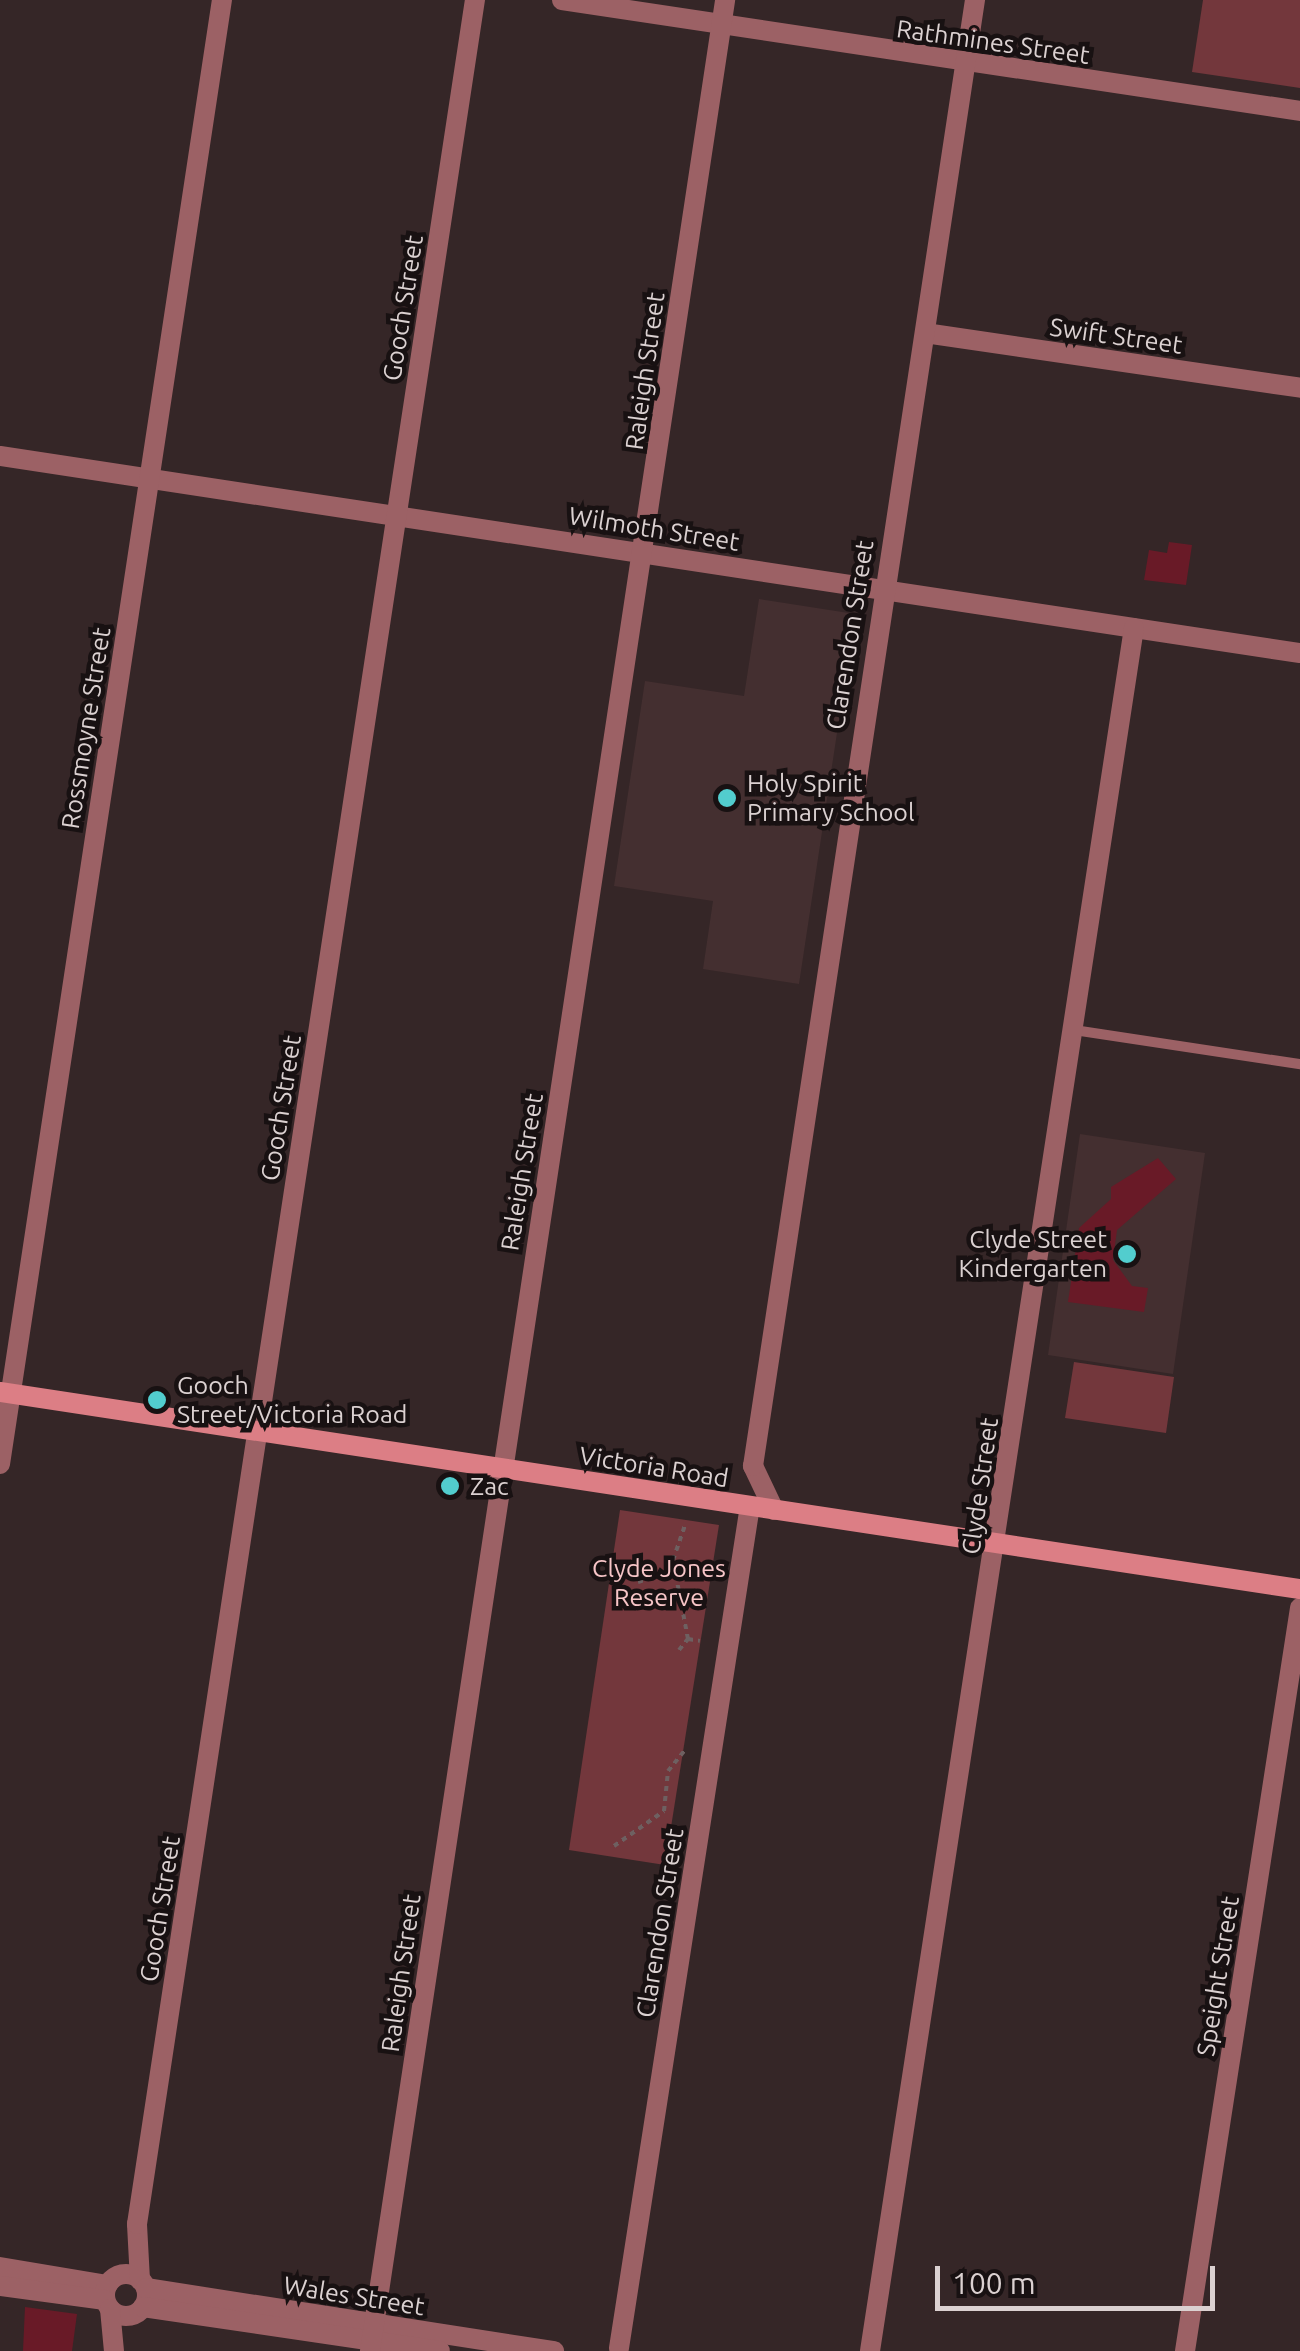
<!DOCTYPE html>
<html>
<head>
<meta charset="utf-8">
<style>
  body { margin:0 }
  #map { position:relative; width:1300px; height:2351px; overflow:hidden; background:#352627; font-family:Ubuntu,sans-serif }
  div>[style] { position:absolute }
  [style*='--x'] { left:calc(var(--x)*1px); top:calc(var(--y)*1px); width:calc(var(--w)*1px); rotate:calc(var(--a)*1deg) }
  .built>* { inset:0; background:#442f30 }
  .green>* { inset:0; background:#73373c }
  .building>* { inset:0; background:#691a27 }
  .path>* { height:4px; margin-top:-2px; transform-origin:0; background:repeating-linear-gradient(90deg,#6e6061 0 5px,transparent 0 10px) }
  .lane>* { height:10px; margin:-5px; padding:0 5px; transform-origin:5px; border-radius:5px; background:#9c6165 }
  .street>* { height:20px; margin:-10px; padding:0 10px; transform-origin:10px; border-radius:10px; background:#9c6165 }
  .street>.ring { margin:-10px; padding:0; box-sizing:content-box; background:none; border:20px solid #9c6165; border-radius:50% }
  .secondary>* { height:20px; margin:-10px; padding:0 10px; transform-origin:10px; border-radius:10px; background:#dc7e85 }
  .dots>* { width:28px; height:28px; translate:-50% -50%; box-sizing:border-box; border:5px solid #181112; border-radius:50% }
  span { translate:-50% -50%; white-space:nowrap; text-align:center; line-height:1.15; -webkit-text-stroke:9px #181112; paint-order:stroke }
  .street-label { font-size:25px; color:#dbd1d1 }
  .poi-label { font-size:25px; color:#dbd1d1 }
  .left { translate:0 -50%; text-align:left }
  .right { translate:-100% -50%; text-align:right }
  .park-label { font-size:25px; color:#f7c5c7 }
  .scale { position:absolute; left:935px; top:2266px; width:280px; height:45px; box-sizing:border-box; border:5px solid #dbd1d1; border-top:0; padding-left:12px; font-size:30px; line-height:35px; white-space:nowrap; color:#dbd1d1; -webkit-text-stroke:8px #181112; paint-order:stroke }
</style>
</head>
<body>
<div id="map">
  <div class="built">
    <div style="clip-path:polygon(759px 599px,855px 614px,799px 984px,703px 969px,713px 901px,614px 886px,645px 681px,744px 696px)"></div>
    <div style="clip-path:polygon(1080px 1134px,1205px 1153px,1173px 1374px,1048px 1355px)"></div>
  </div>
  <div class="green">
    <div style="clip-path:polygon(1203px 0,1300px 0,1300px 88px,1192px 72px)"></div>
    <div style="clip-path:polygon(1074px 1362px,1174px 1377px,1166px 1433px,1065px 1418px)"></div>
    <div style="clip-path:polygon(620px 1510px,719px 1525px,665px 1865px,569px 1850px)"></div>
  </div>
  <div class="building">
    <div style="clip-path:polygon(1169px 542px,1192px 545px,1186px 585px,1144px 580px,1149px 550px,1167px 553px)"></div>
    <div style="clip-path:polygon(1158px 1158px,1176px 1179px,1117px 1230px,1113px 1260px,1132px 1286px,1148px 1288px,1144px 1312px,1068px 1302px,1079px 1228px,1111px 1199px,1111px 1187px)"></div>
    <div style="clip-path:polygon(25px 2307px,77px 2314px,72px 2351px,23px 2351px)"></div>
  </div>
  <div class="path">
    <div style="--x:638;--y:1582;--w:36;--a:-18"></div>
    <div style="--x:688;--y:1639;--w:12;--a:9"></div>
    <div style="--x:679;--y:1650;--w:14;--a:-51"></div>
    <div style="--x:688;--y:1639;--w:80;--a:-100.8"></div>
    <div style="--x:673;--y:1560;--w:37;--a:-71"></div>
    <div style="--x:614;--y:1846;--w:61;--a:-35"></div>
    <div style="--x:664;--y:1811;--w:40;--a:-84.3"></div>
    <div style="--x:668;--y:1771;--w:28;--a:-51"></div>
  </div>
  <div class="lane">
    <div style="--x:1074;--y:1030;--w:229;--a:8.6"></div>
  </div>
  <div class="street">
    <div style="--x:562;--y:0;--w:746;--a:8.55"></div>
    <div style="--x:925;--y:333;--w:379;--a:8.3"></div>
    <div style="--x:0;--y:456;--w:1315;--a:8.62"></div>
    <div style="--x:0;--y:1464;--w:1481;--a:-81.38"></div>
    <div style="--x:774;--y:1510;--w:49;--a:-115.5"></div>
    <div style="--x:753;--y:1466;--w:1483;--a:-81.39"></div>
    <div style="--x:0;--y:2267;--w:109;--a:9.5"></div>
    <div class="ring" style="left:105px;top:2274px;width:22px;height:22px"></div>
    <div style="--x:140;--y:2280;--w:56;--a:-93.1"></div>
    <div style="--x:137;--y:2224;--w:2250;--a:-81.36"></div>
    <div style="--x:0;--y:2286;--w:106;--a:7.6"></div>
    <div style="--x:146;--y:2288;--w:413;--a:8.8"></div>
    <div style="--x:143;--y:2307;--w:300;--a:8.4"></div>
    <div style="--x:110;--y:2309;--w:42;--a:84.6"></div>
    <div style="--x:619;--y:2348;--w:852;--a:-81.16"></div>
    <div style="--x:370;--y:2351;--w:2378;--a:-81.41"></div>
    <div style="--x:870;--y:2351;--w:1743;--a:-81.29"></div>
    <div style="--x:1185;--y:2351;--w:752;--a:-81.2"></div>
  </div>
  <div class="secondary">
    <div style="--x:0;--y:1392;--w:1315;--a:8.62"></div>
  </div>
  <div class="dots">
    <div style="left:727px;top:798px;background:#52cdce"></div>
    <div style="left:1127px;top:1254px;background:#52cdce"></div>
    <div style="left:157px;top:1400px;background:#52cdce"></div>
    <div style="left:450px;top:1486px;background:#52cdce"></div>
  </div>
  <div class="street-label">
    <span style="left:993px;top:42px;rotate:8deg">Rathmines Street</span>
    <span style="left:403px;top:308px;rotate:-81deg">Gooch Street</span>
    <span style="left:1116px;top:336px;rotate:8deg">Swift Street</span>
    <span style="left:645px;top:371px;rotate:-82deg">Raleigh Street</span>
    <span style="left:654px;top:529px;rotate:9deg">Wilmoth Street</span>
    <span style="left:850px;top:635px;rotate:-81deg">Clarendon Street</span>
    <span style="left:86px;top:728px;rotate:-81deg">Rossmoyne Street</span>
    <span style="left:281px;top:1108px;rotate:-81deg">Gooch Street</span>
    <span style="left:522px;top:1172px;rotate:-81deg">Raleigh Street</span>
    <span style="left:654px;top:1467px;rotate:9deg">Victoria Road</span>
    <span style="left:980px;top:1486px;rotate:-82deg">Clyde Street</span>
    <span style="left:160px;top:1909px;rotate:-81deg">Gooch Street</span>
    <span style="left:660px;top:1923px;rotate:-81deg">Clarendon Street</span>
    <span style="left:401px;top:1973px;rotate:-82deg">Raleigh Street</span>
    <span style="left:1218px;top:1976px;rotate:-81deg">Speight Street</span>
    <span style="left:354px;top:2296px;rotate:9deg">Wales Street</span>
  </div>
  <div class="poi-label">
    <span class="left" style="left:747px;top:798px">Holy Spirit<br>Primary School</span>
    <span class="right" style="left:1107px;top:1254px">Clyde Street<br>Kindergarten</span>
    <span class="left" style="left:177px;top:1400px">Gooch<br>Street/Victoria Road</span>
    <span class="left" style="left:470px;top:1486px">Zac</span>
  </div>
  <div class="park-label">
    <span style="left:659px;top:1583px">Clyde Jones<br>Reserve</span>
  </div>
  <div class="scale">100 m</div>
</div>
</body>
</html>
